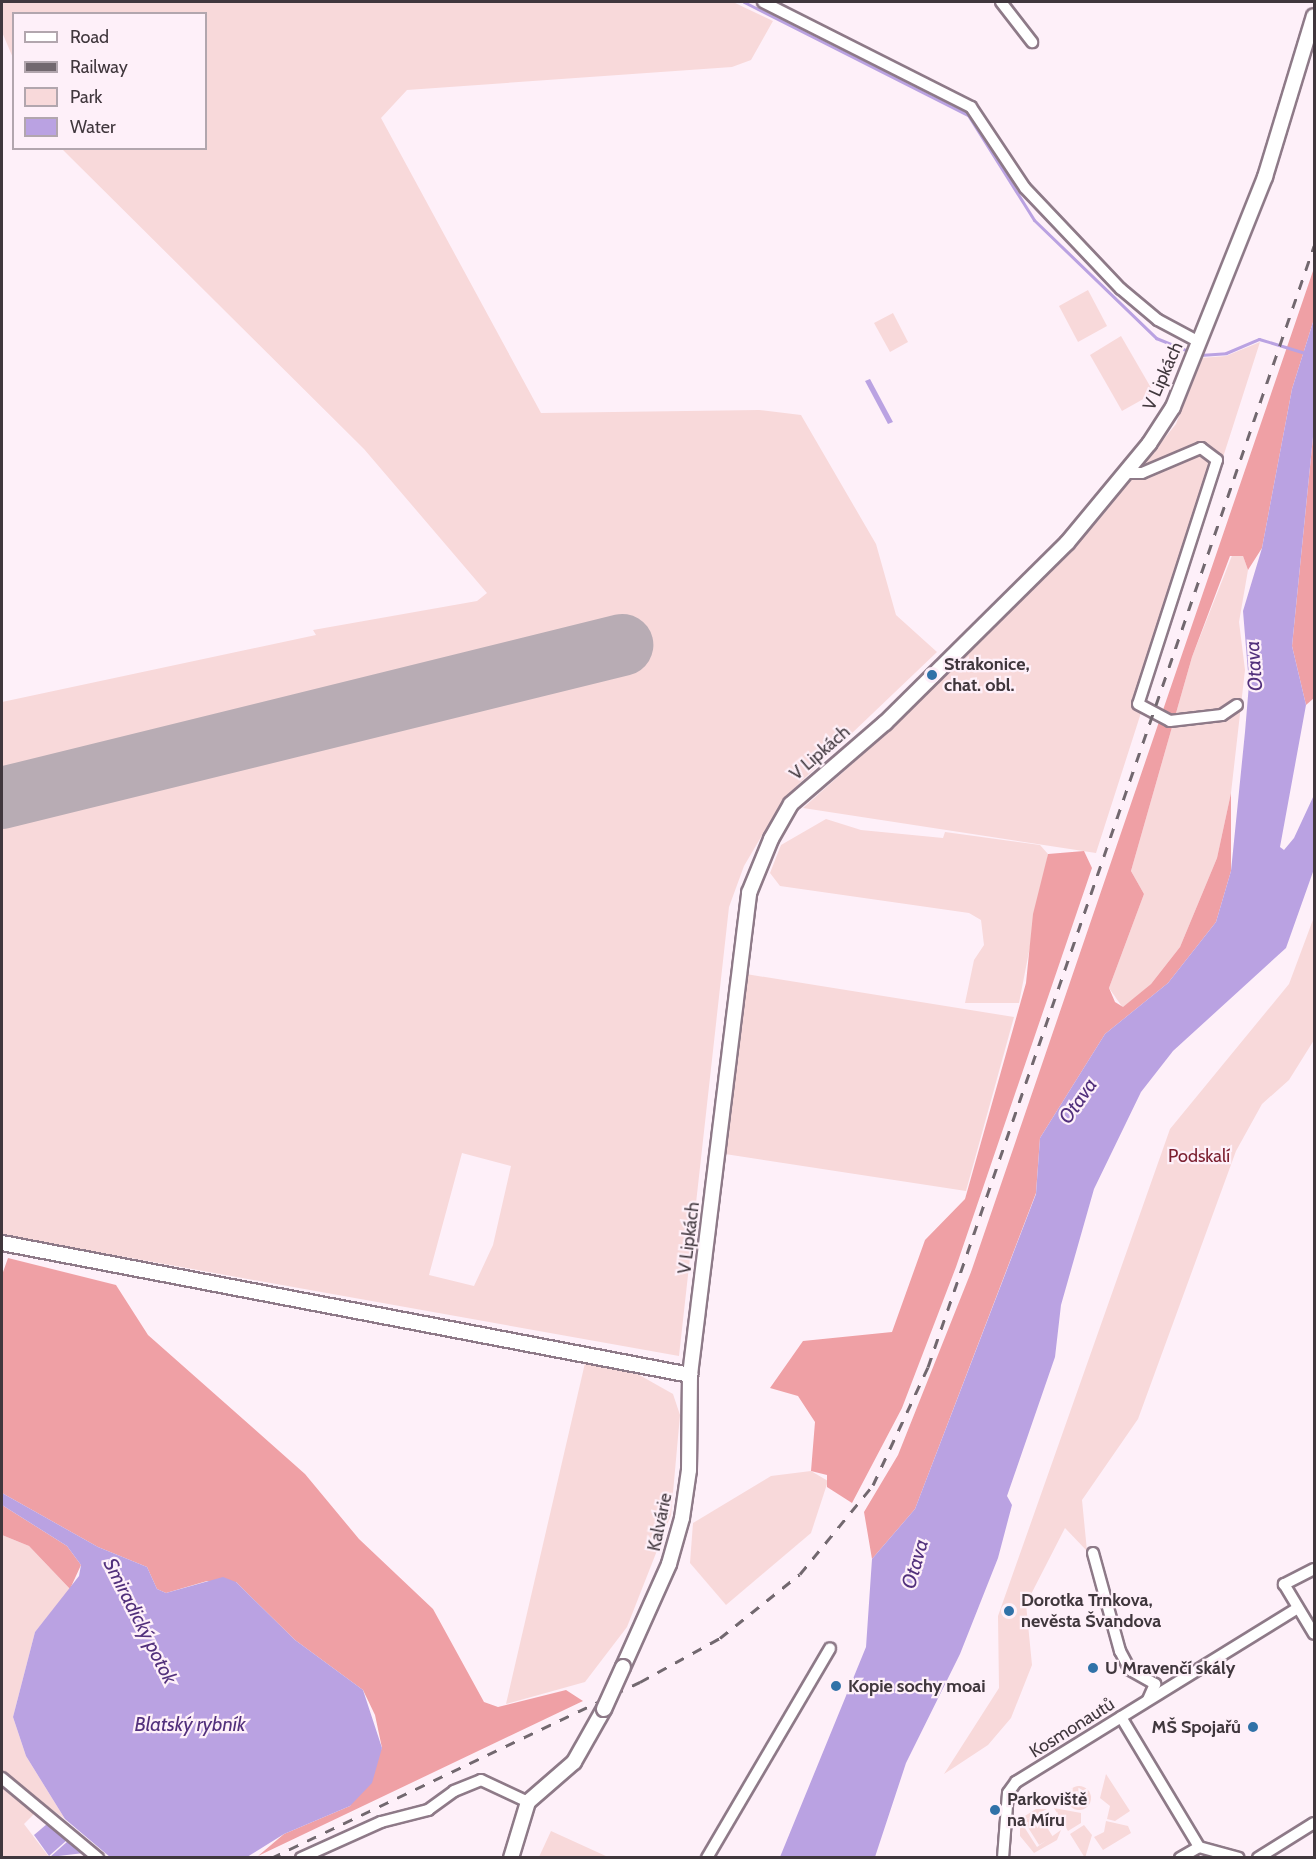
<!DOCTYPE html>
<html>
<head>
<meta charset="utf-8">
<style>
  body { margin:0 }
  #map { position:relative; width:1316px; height:1859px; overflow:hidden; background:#fef0f9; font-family:Cabin,sans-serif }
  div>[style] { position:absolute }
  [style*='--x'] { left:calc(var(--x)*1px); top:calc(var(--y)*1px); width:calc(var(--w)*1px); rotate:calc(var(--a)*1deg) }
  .green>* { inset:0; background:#f8d9da }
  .round { border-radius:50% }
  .forest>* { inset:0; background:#efa0a5 }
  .water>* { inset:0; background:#baa2e2 }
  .stream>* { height:3px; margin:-1.5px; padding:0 1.5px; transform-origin:1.5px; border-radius:1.5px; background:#baa2e2 }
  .runway>* { height:62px; margin:-31px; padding:0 31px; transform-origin:31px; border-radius:31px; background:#b8acb4 }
  .roads { filter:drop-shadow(2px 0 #8e7a88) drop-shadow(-2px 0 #8e7a88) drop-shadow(0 2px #8e7a88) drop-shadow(0 -2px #8e7a88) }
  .street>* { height:10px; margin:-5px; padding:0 5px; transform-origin:5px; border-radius:5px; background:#fff }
  .secondary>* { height:14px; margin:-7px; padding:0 7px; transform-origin:7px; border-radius:7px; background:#fff }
  .rail>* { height:3px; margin-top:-1.5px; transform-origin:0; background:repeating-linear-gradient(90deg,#72686f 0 10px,transparent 0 20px) }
  .bridges { filter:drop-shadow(2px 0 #8e7a88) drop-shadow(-2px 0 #8e7a88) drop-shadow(0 2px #8e7a88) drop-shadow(0 -2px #8e7a88) }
  .secondary-bridge>* { height:14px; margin:-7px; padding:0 7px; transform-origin:7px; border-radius:7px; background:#fff }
  .dots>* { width:16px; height:16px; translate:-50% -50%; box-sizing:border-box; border:3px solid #fef0f9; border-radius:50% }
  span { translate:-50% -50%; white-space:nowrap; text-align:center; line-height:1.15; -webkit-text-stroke:4.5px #fef0f9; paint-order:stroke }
  .street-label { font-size:18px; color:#40373d }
  .poi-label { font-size:18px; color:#40373d; font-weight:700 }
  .left { translate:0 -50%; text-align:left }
  .right { translate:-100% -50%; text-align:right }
  .park-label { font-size:18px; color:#7c2131 }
  .water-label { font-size:20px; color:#52307c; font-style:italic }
  .frame { position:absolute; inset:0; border:3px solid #40373d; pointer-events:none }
  .legend { position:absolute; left:12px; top:12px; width:195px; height:138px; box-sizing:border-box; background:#fef0f9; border:2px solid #b2a6ae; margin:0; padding:8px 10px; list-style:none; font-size:18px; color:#40373d }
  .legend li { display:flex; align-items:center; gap:12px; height:30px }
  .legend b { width:30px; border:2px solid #b2a6ae }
</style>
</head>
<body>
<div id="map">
  <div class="green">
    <div style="clip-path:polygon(evenodd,2px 2px,733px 2px,773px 21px,751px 60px,732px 67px,407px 90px,381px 118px,541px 413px,759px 410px,801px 415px,876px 544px,896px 615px,937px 652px,784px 798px,744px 866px,729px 907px,679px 1356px,2px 1235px,2px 702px,316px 635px,313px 630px,477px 601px,487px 593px,364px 449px,62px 149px,206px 148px,206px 14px,14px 14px,13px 58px,2px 32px,2px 2px,462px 1153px,511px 1166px,493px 1245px,474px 1286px,429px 1275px,462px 1153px)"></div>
    <div style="clip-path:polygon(1088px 290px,1107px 326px,1078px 342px,1059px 306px)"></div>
    <div style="clip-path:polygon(893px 313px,908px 342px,890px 352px,874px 323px)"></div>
    <div style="clip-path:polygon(1121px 336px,1154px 393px,1122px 411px,1090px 355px)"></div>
    <div style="clip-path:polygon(1260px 342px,1096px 853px,803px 808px,889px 731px,1097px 522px,1176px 424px,1200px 358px,1226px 356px)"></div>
    <div style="clip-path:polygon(1233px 553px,1243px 556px,1248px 570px,1239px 622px,1245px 670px,1231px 793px,1217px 858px,1180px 947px,1151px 984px,1123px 1008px,1109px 988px,1144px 894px,1131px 871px,1192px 657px)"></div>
    <div style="clip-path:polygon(826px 819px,861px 830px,943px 838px,945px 832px,1040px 845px,1048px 854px,1019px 1003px,965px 1003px,974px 960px,984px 945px,981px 920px,969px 913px,780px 886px,770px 873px,781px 845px)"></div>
    <div style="clip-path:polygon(1314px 917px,1314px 1040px,1289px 1080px,1262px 1104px,1236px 1151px,1138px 1419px,1082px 1500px,1087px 1551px,1065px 1528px,1026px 1604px,1032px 1665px,1011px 1718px,988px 1745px,944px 1774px,999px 1688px,998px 1616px,1170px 1129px,1289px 984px)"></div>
    <div style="clip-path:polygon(746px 974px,1014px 1017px,966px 1191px,725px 1154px)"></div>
    <div style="clip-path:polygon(585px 1363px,634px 1372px,673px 1394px,680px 1415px,671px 1515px,627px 1627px,585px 1682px,506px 1704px)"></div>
    <div style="clip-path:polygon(811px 1471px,828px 1481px,811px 1533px,726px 1605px,690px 1563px,693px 1523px,771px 1476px)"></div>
    <div style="clip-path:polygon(2px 1535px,29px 1546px,70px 1589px,35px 1632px,13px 1717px,26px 1756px,65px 1819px,44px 1804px,24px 1824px,49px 1857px,2px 1858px)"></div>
    <div style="clip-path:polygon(1106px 1774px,1130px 1811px,1115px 1821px,1107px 1819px,1110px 1806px,1100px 1798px)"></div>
    <div class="round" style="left:1067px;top:1786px;width:24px;height:24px"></div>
    <div style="clip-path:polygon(1054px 1808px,1081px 1813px,1081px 1823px,1068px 1831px)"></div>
    <div style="clip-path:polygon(1036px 1809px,1047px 1809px,1021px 1822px,1037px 1847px,1061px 1830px,1057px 1840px,1034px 1853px,1020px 1836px,1020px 1819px)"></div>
    <div style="clip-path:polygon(1038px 1813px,1053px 1837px,1039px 1845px,1024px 1821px)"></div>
    <div style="clip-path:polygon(1106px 1821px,1128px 1826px,1131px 1833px,1103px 1850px,1094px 1837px,1104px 1832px)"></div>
    <div style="clip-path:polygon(1084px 1825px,1092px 1835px,1085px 1858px,1070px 1834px)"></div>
    <div style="clip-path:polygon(551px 1831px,608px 1857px,539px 1857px)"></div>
  </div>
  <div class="forest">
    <div style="clip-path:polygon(1314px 268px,1314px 319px,1292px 389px,1262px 548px,1248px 570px,1243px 556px,1230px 556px,1192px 657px,1131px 871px,1144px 894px,1109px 988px,1115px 1002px,1123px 1007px,1151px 984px,1180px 947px,1217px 858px,1231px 793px,1231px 871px,1216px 922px,1168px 983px,1105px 1034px,1040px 1138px,1036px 1193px,915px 1509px,872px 1559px,864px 1512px,898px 1455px,971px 1272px)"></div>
    <div style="clip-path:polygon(1314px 427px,1314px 698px,1306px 705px,1292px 646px)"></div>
    <div style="clip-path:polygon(1084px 851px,1092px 868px,956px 1267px,902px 1408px,852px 1503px,827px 1487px,827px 1475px,811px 1471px,815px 1422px,798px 1396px,770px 1388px,803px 1341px,892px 1332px,925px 1240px,965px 1199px,1026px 983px,1033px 914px,1048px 854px)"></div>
    <div style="clip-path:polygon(8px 1258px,116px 1285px,148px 1335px,305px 1474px,359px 1539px,433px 1609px,484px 1702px,498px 1707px,566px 1690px,583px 1701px,258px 1856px,284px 1834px,350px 1806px,382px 1748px,375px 1715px,363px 1690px,295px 1640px,236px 1582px,207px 1581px,166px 1593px,157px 1589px,147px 1567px,98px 1547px,2px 1493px,2px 1275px)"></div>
    <div style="clip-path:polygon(2px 1505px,67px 1546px,81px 1565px,70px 1589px,29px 1546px,2px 1535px)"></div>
  </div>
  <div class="water">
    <div style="clip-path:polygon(1314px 319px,1314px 427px,1292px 646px,1306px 705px,1280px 847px,1284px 850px,1294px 838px,1314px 795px,1314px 869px,1286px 948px,1173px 1051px,1141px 1092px,1094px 1189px,1061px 1305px,1055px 1357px,1007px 1496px,1012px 1505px,998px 1558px,960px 1654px,906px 1763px,875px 1857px,780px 1857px,866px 1647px,872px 1559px,915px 1509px,1036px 1194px,1040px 1138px,1105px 1034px,1168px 983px,1216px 922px,1231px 871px,1245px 732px,1249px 684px,1243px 611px,1262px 548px,1292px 389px)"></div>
    <div style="clip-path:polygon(870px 379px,893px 422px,888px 424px,865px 381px)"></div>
    <div style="clip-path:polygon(2px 1493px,98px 1547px,147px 1567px,157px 1589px,166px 1593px,223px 1577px,236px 1582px,295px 1640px,363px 1690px,382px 1748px,372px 1783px,350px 1806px,284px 1834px,247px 1857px,110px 1857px,65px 1819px,26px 1756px,13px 1717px,35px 1632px,79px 1576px,81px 1565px,67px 1546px,2px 1505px)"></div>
    <div style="clip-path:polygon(47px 1824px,67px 1840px,49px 1856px,34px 1835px)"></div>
    <div style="clip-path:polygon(68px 1841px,84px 1853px,50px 1857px)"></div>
  </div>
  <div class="stream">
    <div style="--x:744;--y:2;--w:251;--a:26.8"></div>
    <div style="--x:968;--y:115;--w:124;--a:57.8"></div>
    <div style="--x:1034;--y:220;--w:170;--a:44"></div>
    <div style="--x:1156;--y:338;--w:37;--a:22"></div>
    <div style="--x:1200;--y:355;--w:26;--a:-4"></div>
    <div style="--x:1226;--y:353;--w:36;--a:-23"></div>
    <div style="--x:1259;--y:339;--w:48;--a:16.9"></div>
  </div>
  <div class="runway">
    <div style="--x:2;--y:798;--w:639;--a:-13.86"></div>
  </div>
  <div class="roads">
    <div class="street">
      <div style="--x:763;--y:2;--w:233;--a:26.8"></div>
      <div style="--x:971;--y:107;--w:97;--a:56.3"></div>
      <div style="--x:1025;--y:188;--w:139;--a:46.5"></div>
      <div style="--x:1121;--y:289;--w:48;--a:40"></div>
      <div style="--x:1158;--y:320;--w:47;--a:28.2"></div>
      <div style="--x:1001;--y:2;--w:51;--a:52.2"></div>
      <div style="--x:1126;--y:473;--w:16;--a:0"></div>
      <div style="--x:1142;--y:473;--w:64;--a:-23"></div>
      <div style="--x:1201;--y:448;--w:20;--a:37"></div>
      <div style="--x:1217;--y:460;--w:256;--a:107.9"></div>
      <div style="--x:1138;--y:704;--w:36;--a:28"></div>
      <div style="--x:1170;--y:721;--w:52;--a:-6.6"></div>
      <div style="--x:1222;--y:715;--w:18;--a:-34"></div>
      <div style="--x:1093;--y:1553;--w:102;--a:74.6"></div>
      <div style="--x:1120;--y:1651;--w:21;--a:62"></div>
      <div style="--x:1130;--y:1670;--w:29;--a:29"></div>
      <div style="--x:1155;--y:1684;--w:17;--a:114"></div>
      <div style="--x:1314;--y:1569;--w:34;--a:153"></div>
      <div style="--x:1284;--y:1584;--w:58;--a:59"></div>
      <div style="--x:1121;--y:1717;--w:152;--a:59"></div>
      <div style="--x:2;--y:1778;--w:125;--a:39.8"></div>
      <div style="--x:301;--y:1858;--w:88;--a:-24.2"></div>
      <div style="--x:381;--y:1822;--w:49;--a:-14.3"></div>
      <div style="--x:428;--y:1810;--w:32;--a:-36"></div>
      <div style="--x:454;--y:1791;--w:29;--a:-22"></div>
      <div style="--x:481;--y:1780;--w:52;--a:25.1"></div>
      <div style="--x:707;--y:1858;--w:243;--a:-59.6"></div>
      <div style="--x:1003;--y:1858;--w:65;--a:-85.6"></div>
      <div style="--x:1008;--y:1793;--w:14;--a:-54"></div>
      <div style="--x:1016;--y:1782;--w:331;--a:-31.7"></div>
      <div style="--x:1180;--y:1858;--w:22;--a:-30"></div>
      <div style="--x:1199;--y:1847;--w:41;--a:15.4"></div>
      <div style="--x:1258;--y:1858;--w:66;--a:-32"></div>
    </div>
    <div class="secondary">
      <div style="--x:2;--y:1243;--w:701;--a:10.86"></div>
      <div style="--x:623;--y:1667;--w:113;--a:-65.9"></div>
      <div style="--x:669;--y:1564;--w:48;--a:-74.2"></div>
      <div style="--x:682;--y:1518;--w:49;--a:-81.7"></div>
      <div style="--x:689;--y:1470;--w:95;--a:-89.4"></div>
      <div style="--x:690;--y:1375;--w:486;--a:-83"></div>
      <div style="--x:749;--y:893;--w:58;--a:-67.8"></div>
      <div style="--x:771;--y:839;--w:40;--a:-60.3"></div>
      <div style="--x:791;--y:804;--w:124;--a:-40.8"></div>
      <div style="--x:885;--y:723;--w:256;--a:-44.7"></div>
      <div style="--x:1067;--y:543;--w:129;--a:-50.4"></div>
      <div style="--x:1149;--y:444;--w:44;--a:-57"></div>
      <div style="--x:1173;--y:407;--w:248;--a:-68.2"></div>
      <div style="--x:1265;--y:177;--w:168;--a:-73.1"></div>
      <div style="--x:511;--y:1858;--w:59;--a:-73.1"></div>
      <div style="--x:528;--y:1802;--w:61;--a:-41"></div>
      <div style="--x:574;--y:1762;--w:61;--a:-60.5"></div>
    </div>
  </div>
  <div class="rail">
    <div style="--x:271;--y:1858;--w:409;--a:-25.5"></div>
    <div style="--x:640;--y:1682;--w:91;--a:-28.8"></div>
    <div style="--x:720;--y:1638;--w:102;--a:-38.7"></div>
    <div style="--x:800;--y:1574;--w:115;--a:-50.6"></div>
    <div style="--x:873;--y:1485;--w:130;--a:-65"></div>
    <div style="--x:928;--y:1367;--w:1186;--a:-71"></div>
  </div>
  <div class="bridges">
    <div class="secondary-bridge">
      <div style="--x:604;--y:1709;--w:46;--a:-65.7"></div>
    </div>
  </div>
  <div class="dots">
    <div style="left:932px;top:675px;background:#3072a8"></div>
    <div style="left:1009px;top:1611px;background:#3072a8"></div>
    <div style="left:1093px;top:1668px;background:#3072a8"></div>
    <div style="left:836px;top:1686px;background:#3072a8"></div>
    <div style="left:1253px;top:1727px;background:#3072a8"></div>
    <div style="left:995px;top:1810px;background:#3072a8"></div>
  </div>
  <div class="street-label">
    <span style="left:1163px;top:376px;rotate:-66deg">V Lipkách</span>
    <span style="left:820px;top:753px;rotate:-41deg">V Lipkách</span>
    <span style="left:689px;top:1238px;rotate:-83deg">V Lipkách</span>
    <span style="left:660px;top:1522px;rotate:-78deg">Kalvárie</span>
    <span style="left:1072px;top:1728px;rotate:-32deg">Kosmonautů</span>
  </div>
  <div class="poi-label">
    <span class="left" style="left:944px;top:675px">Strakonice,<br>chat. obl.</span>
    <span class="left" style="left:1021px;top:1611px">Dorotka Trnkova,<br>nevěsta Švandova</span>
    <span class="left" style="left:1105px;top:1668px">U Mravenčí skály</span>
    <span class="left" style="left:848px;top:1686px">Kopie sochy moai</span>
    <span class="right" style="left:1241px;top:1727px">MŠ Spojařů</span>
    <span class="left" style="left:1007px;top:1810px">Parkoviště<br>na Míru</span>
  </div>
  <div class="park-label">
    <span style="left:1199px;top:1156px">Podskalí</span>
  </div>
  <div class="water-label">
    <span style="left:1254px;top:666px;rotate:-94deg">Otava</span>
    <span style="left:1078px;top:1101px;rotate:-55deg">Otava</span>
    <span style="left:915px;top:1564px;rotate:-74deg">Otava</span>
    <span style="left:140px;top:1621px;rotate:63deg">Smiradický potok</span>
    <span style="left:190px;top:1724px">Blatský rybník</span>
  </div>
  <div class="frame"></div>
  <ul class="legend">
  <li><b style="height:8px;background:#fff"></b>Road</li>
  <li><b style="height:8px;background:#72686f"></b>Railway</li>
  <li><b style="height:16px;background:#f8d9da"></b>Park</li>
  <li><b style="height:16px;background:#baa2e2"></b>Water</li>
  </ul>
</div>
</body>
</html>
